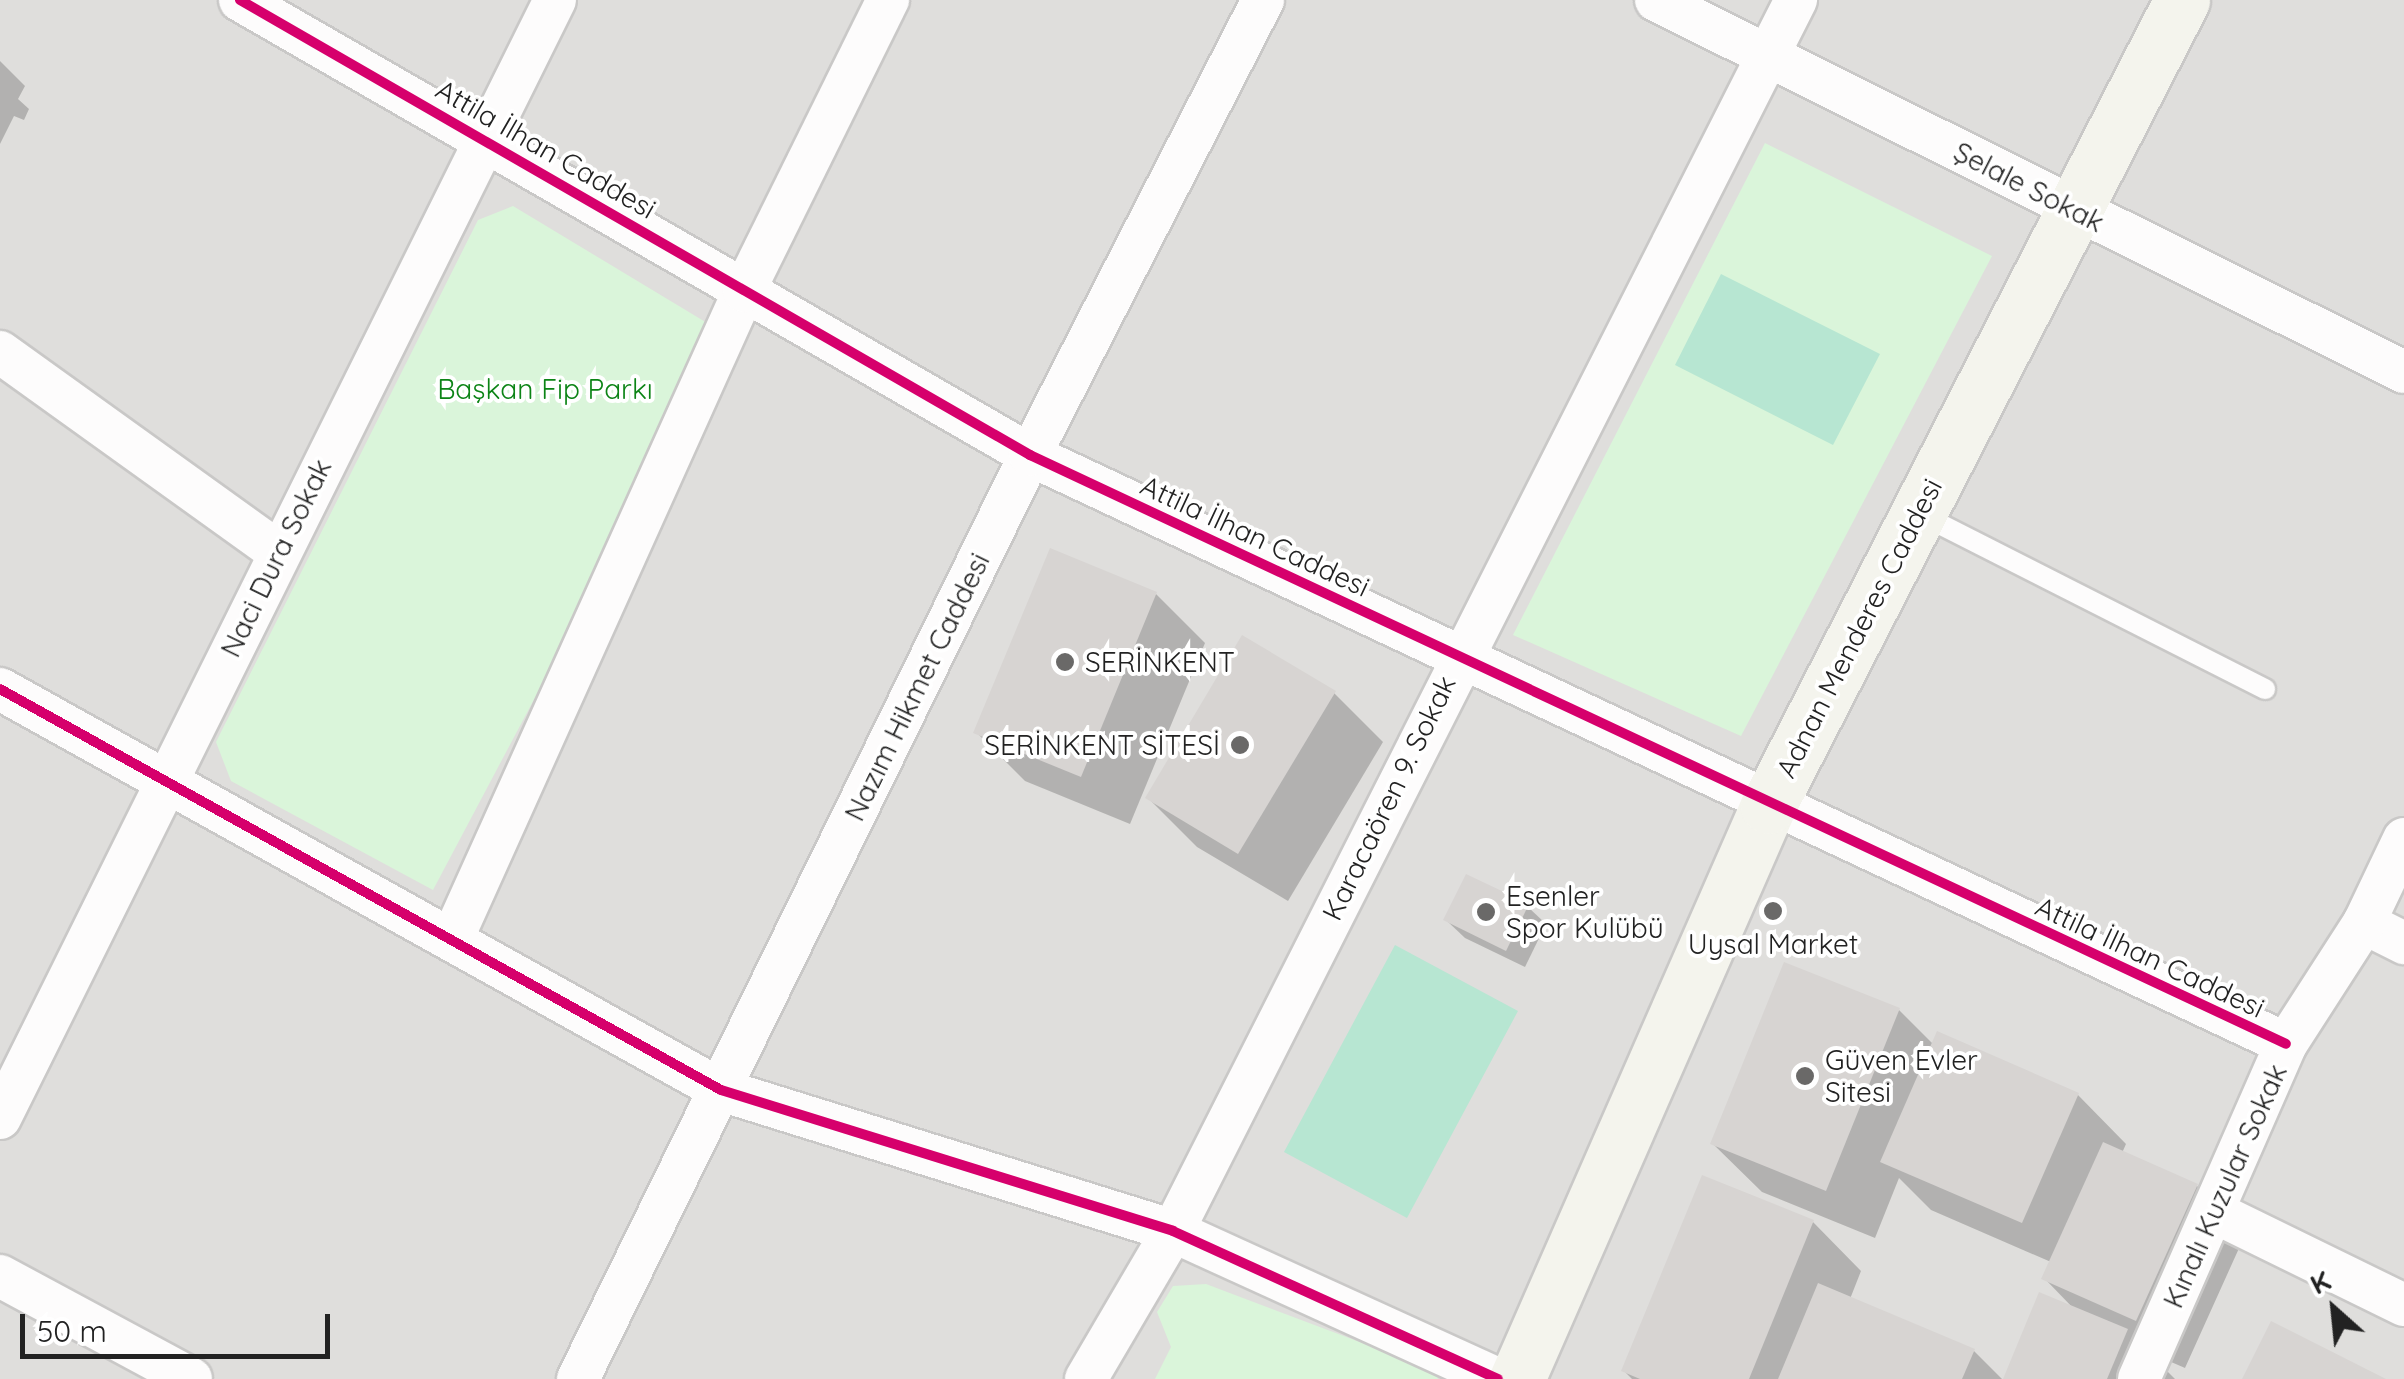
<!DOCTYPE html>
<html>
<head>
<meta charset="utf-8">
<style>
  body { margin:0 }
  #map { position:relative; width:2404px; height:1379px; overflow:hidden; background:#f0eeeb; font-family:Quicksand,sans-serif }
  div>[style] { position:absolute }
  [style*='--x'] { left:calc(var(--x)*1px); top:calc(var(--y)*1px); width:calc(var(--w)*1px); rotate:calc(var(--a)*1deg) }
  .residential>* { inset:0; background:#dfdedc }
  .park>* { inset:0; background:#daf5da }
  .pitch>* { inset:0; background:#b7e6d2 }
  .shadow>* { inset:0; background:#0003 }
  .building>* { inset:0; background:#d7d4d2 }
  .roads { filter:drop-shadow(2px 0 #c9c8c7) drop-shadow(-2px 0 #c9c8c7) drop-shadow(0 2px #c9c8c7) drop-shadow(0 -2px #c9c8c7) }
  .lane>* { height:20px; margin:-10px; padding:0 10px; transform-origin:10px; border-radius:10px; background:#fdfcfc }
  .street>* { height:42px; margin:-21px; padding:0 21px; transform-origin:21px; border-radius:21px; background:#fdfcfc }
  .secondary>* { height:55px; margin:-27.5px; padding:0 27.5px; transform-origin:27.5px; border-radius:27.5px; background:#f4f4ed }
  .cycleway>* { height:10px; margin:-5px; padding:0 5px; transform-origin:5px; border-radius:5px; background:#d6006c }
  .dots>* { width:28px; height:28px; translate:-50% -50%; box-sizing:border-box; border:5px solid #fff; border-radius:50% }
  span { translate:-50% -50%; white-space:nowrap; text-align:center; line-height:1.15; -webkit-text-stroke:8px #fff; paint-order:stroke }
  .street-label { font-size:28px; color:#222 }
  .park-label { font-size:28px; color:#0c8416 }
  .poi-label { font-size:28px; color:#222 }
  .left { translate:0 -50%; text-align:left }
  .right { translate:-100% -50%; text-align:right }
  .north { position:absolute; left:2284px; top:1259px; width:100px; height:100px; -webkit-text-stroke:8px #fff; paint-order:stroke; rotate:333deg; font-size:28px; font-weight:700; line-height:40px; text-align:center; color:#222 }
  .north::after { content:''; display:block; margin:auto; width:35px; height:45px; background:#222; clip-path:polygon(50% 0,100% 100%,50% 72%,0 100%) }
  .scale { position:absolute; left:20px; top:1314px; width:310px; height:45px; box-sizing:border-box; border:5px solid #222; border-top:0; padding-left:12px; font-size:30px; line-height:35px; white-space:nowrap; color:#222; -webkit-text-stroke:8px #fff; paint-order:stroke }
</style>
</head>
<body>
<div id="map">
  <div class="residential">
    <div style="clip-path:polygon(0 0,2404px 0,2404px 1379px,0 1379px)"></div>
  </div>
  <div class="park">
    <div style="clip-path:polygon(1765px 143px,1992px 256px,1741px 736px,1513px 635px)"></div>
    <div style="clip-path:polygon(513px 206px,727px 335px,433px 890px,231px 781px,216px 742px,478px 220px)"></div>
    <div style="clip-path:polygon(1206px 1284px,1434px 1370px,1438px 1379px,1155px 1379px,1171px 1347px,1157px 1312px,1173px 1286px)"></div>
  </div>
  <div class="pitch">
    <div style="clip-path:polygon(1721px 274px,1880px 354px,1833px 445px,1675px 365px)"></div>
    <div style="clip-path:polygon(1395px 945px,1518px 1011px,1407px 1218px,1284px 1152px)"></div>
  </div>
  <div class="shadow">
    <div style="clip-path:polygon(0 61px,25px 86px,18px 99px,29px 109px,24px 120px,14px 116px,0 144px)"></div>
    <div style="clip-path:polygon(1156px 594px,1205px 643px,1130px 824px,1025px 781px,976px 732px)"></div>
    <div style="clip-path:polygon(1334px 693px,1383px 742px,1288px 901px,1197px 847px,1148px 798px)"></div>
    <div style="clip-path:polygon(1527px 906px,1546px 924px,1525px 967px,1465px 938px,1446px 920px)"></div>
    <div style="clip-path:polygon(1899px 1010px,1934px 1045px,2078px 1095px,2126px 1144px,2122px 1153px,2197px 1186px,2245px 1235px,2185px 1368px,2148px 1352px,2175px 1379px,2006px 1379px,2075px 1310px,2044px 1278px,2051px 1262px,1931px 1210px,1899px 1178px,1875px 1238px,1762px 1192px,1713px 1144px)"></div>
    <div style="clip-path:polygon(1813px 1222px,1861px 1271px,1850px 1299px,1974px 1351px,2002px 1379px,1632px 1379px,1624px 1371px)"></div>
  </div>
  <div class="building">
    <div style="clip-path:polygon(1050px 548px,1157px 592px,1081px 777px,973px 733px)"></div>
    <div style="clip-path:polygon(1242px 635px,1336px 691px,1238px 854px,1145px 798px)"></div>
    <div style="clip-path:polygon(1466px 874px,1529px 904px,1506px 951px,1443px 920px)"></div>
    <div style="clip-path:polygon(1784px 962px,1900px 1008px,1826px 1191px,1710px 1144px)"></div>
    <div style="clip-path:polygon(1937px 1031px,2079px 1093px,2022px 1223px,1880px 1162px)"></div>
    <div style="clip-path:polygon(2103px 1142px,2198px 1184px,2136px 1321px,2041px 1279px)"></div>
    <div style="clip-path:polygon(1702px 1175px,1814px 1220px,1749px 1379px,1640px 1379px,1621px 1371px)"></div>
    <div style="clip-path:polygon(1818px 1283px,1975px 1349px,1962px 1379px,1778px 1379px)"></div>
    <div style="clip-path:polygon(2039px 1292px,2128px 1329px,2107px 1379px,2003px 1379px)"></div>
    <div style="clip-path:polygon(2271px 1321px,2386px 1379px,2242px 1379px)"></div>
  </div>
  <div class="roads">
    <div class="lane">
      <div style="--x:1920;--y:514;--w:387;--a:26.9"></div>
    </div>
    <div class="street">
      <div style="--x:240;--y:0;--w:912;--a:29.94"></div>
      <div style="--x:1030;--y:455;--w:1387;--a:25.12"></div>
      <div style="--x:1656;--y:0;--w:835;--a:26.44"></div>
      <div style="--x:0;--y:352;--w:341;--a:35.7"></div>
      <div style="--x:0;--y:689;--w:825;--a:29.08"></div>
      <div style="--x:721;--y:1090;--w:473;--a:17.3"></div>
      <div style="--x:1173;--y:1231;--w:357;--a:24.5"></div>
      <div style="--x:2364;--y:923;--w:45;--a:26.6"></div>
      <div style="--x:453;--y:937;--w:709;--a:-65.75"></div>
      <div style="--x:744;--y:291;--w:325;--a:-63.7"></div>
      <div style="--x:0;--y:1118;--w:1248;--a:-63.6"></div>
      <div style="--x:2216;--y:1213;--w:209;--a:26.1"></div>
      <div style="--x:0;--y:1276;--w:217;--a:28.3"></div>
      <div style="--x:578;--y:1379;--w:1029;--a:-63.93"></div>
      <div style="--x:1030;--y:455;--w:511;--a:-62.88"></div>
      <div style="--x:1086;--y:1379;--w:172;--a:-59.6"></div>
      <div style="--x:1173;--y:1231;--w:1380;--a:-63.16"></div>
      <div style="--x:2139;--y:1379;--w:366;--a:-66.3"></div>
      <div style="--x:2286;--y:1044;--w:144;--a:-57.2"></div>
      <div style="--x:2364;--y:923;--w:93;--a:-64.5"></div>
    </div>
    <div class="secondary">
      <div style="--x:1517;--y:1379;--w:626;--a:-66.34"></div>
      <div style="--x:1768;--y:806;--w:906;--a:-62.81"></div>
    </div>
  </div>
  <div class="cycleway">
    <div style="--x:240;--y:0;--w:912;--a:29.94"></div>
    <div style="--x:1030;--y:455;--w:1387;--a:25.12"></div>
    <div style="--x:0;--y:689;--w:825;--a:29.08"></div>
    <div style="--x:721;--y:1090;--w:473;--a:17.3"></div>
    <div style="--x:1173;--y:1231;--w:357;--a:24.5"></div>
  </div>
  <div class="dots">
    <div style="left:1065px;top:662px;background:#6a6968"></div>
    <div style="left:1240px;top:745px;background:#6a6968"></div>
    <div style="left:1773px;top:911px;background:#6a6968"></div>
    <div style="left:1486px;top:912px;background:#6a6968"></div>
    <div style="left:1805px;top:1076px;background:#6a6968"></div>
  </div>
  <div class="street-label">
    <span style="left:546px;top:149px;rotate:30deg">Attila İlhan Caddesi</span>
    <span style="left:2029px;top:187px;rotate:27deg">Şelale Sokak</span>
    <span style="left:1255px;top:536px;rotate:25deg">Attila İlhan Caddesi</span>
    <span style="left:276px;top:558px;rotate:-64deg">Naci Dura Sokak</span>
    <span style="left:1859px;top:628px;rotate:-63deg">Adnan Menderes Caddesi</span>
    <span style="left:917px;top:687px;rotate:-64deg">Nazım Hikmet Caddesi</span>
    <span style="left:1389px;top:798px;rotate:-64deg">Karacaören 9. Sokak</span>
    <span style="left:2150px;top:957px;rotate:25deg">Attila İlhan Caddesi</span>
    <span style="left:2225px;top:1186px;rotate:-66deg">Kınalı Kuzular Sokak</span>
  </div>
  <div class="park-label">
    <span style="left:545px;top:389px">Başkan Fip Parkı</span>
  </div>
  <div class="poi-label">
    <span class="left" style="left:1085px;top:662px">SERİNKENT</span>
    <span class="right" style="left:1220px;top:745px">SERİNKENT SİTESİ</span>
    <span class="left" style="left:1506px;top:912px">Esenler<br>Spor Kulübü</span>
    <span style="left:1773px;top:944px">Uysal Market</span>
    <span class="left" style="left:1825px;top:1076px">Güven Evler<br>Sitesi</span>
  </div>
  <div class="north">K</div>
  <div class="scale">50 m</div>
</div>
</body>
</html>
